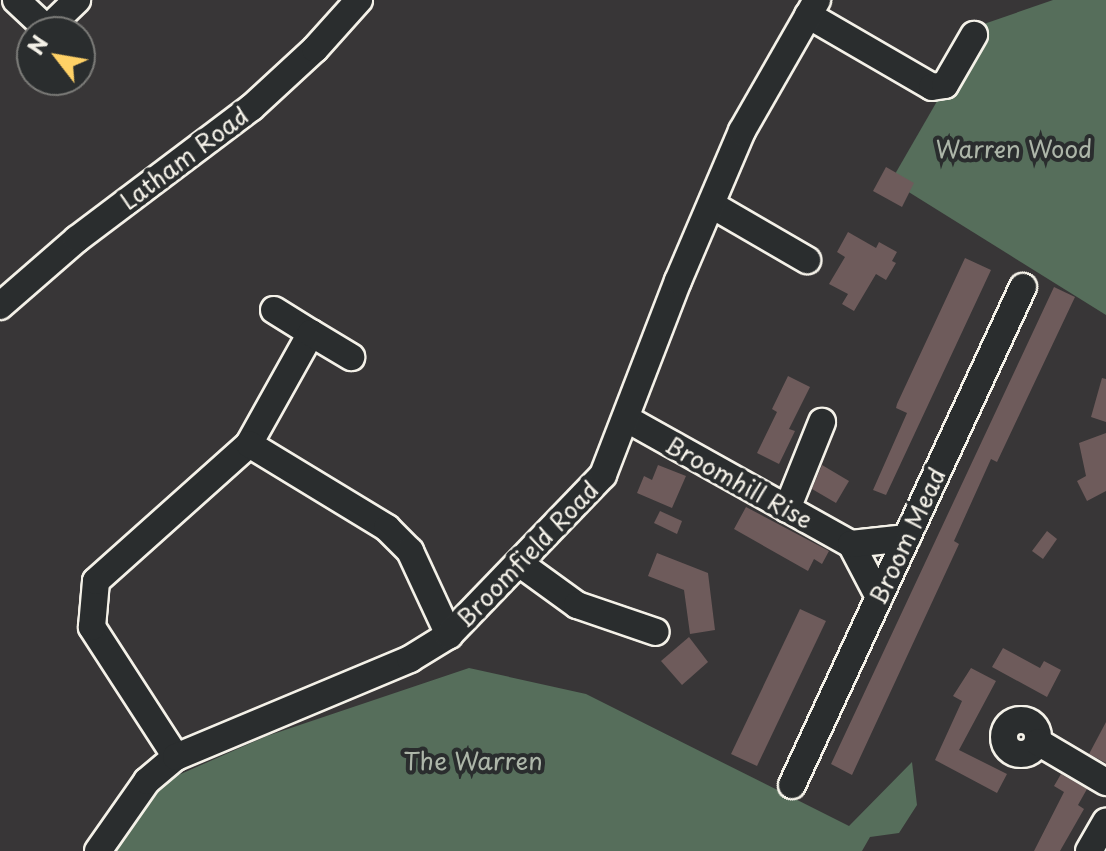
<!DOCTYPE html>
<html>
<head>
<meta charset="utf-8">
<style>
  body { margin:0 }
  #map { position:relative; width:1106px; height:851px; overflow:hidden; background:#383637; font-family:"Playpen Sans",sans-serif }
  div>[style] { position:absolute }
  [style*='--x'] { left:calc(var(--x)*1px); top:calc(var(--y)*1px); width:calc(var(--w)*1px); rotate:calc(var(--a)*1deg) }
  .green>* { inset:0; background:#566e5b }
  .building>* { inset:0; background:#6e5b5b }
  .roads { filter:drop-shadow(2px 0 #f4f1e8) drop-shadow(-2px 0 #f4f1e8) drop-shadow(0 2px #f4f1e8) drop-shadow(0 -2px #f4f1e8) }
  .minor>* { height:26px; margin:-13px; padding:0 13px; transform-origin:13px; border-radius:13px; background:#2a2d2e }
  .minor>.ring { margin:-13px; padding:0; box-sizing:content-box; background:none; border:26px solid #2a2d2e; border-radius:50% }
  span { translate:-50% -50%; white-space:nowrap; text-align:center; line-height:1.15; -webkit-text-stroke:8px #2a2d2e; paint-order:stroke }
  .park-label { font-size:24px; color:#adb6a9 }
  .street-label { font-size:24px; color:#f4f1e8 }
  .north { position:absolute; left:16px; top:16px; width:80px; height:80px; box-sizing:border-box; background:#2a2d2e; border:2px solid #7b7b78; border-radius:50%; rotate:301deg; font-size:22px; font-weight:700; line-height:32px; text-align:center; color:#f4f1e8 }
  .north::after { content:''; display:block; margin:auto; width:28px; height:36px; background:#ffd166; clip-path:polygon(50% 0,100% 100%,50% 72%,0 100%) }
</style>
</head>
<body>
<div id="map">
  <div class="green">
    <div style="clip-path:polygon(1053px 0,1106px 0,1106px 315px,891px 181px,981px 25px)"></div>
    <div style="clip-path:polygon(469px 668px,586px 694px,849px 826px,912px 762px,917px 805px,899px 833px,870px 837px,862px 851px,114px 851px,167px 780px,267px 736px)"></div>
  </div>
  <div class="building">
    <div style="clip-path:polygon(886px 167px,914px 183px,902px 207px,873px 191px)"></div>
    <div style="clip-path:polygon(848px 232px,876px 248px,879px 242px,897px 252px,892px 261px,896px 263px,886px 280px,876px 274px,854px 311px,842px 304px,848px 294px,829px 284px,845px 257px,837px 252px)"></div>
    <div style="clip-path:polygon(965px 258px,991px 270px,886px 495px,873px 490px,907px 413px,896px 408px,897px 404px)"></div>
    <div style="clip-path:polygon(1054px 287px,1075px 297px,997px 462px,991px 459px,954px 541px,959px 544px,852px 775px,831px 764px)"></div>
    <div style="clip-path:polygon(788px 376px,810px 387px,789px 429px,795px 431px,779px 464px,757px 453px,777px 412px,772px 409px)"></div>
    <div style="clip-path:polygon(1102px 378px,1106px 379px,1106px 422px,1091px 417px)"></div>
    <div style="clip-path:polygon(1106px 433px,1106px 491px,1087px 501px,1077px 481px,1086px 476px,1079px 443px)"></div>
    <div style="clip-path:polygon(658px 465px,686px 476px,672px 508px,637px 493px,644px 476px,652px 480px)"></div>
    <div style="clip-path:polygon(822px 465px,849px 481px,836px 503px,812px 489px)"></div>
    <div style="clip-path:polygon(746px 507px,829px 551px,822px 564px,814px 559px,808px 571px,734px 529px)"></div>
    <div style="clip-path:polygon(660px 511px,682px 521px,677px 534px,654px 523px)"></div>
    <div style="clip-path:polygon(1047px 531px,1057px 539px,1043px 559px,1032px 551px)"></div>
    <div style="clip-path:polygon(657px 553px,708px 573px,715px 630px,690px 634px,684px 590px,648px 576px)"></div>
    <div style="clip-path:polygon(800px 609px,826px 621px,757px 766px,731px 754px)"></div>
    <div style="clip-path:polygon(689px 637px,708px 662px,682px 685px,661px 661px)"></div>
    <div style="clip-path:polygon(1003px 648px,1040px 668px,1044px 661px,1061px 670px,1047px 697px,992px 667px)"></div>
    <div style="clip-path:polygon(971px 668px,996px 681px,959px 750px,1007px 774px,997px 793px,935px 760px,962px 701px,953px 696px)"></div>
    <div style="clip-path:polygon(1106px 722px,1106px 763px,1089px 754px)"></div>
    <div style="clip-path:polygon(1061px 774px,1087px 789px,1078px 805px,1084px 809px,1060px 851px,1034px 851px,1064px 792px,1054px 786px)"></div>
  </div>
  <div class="roads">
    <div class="minor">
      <div style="--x:16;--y:0;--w:42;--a:43.1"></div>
      <div style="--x:47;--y:29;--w:42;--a:-44"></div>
      <div style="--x:808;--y:15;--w:143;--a:30.1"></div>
      <div style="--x:932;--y:87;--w:13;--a:-9"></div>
      <div style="--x:945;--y:85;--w:58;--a:-59.9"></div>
      <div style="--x:712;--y:205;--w:110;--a:30.1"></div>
      <div style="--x:0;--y:306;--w:102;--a:-41"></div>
      <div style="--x:77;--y:239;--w:218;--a:-37"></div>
      <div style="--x:251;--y:108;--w:87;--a:-42.7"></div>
      <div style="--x:315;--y:49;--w:66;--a:-48.1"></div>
      <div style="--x:274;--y:310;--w:44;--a:31.9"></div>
      <div style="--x:627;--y:419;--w:257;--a:29.2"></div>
      <div style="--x:851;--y:544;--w:60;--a:62.2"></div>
      <div style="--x:249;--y:444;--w:127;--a:-60.8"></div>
      <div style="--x:311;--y:333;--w:47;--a:31"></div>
      <div style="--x:787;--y:509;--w:94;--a:-68.1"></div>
      <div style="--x:851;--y:544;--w:56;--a:-6.1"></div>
      <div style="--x:519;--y:563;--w:72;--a:35.9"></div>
      <div style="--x:577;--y:605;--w:83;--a:18.9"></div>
      <div class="ring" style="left:1004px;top:720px;width:8px;height:8px"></div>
      <div style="--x:1038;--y:742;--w:79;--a:30.5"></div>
      <div style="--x:176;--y:757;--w:155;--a:-122.9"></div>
      <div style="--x:92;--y:627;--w:46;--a:-85"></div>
      <div style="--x:96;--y:581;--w:205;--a:-41.8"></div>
      <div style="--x:249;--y:444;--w:162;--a:31.3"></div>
      <div style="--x:387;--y:528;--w:33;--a:45"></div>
      <div style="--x:410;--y:551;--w:93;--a:65.1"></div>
      <div style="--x:792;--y:785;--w:549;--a:-65.12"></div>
      <div style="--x:98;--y:851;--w:85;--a:-55"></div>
      <div style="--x:147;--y:781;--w:38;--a:-40"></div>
      <div style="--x:176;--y:757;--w:254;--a:-22.7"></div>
      <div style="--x:410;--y:659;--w:46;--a:-31.6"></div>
      <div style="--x:449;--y:635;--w:222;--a:-46.1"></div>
      <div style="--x:603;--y:475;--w:208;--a:-68.9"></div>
      <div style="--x:678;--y:281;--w:163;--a:-66.9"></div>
      <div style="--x:742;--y:131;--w:151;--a:-60.2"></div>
      <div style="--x:1089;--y:851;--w:34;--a:-60"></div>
    </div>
  </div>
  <div class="park-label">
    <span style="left:1014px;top:149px">Warren Wood</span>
    <span style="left:473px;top:761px">The Warren</span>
  </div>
  <div class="street-label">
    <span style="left:184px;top:158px;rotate:-37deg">Latham Road</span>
    <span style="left:739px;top:482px;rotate:29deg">Broomhill Rise</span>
    <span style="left:907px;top:536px;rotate:-65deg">Broom Mead</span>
    <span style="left:527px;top:554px;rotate:-46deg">Broomfield Road</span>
  </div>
  <div class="north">N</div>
</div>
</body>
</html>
